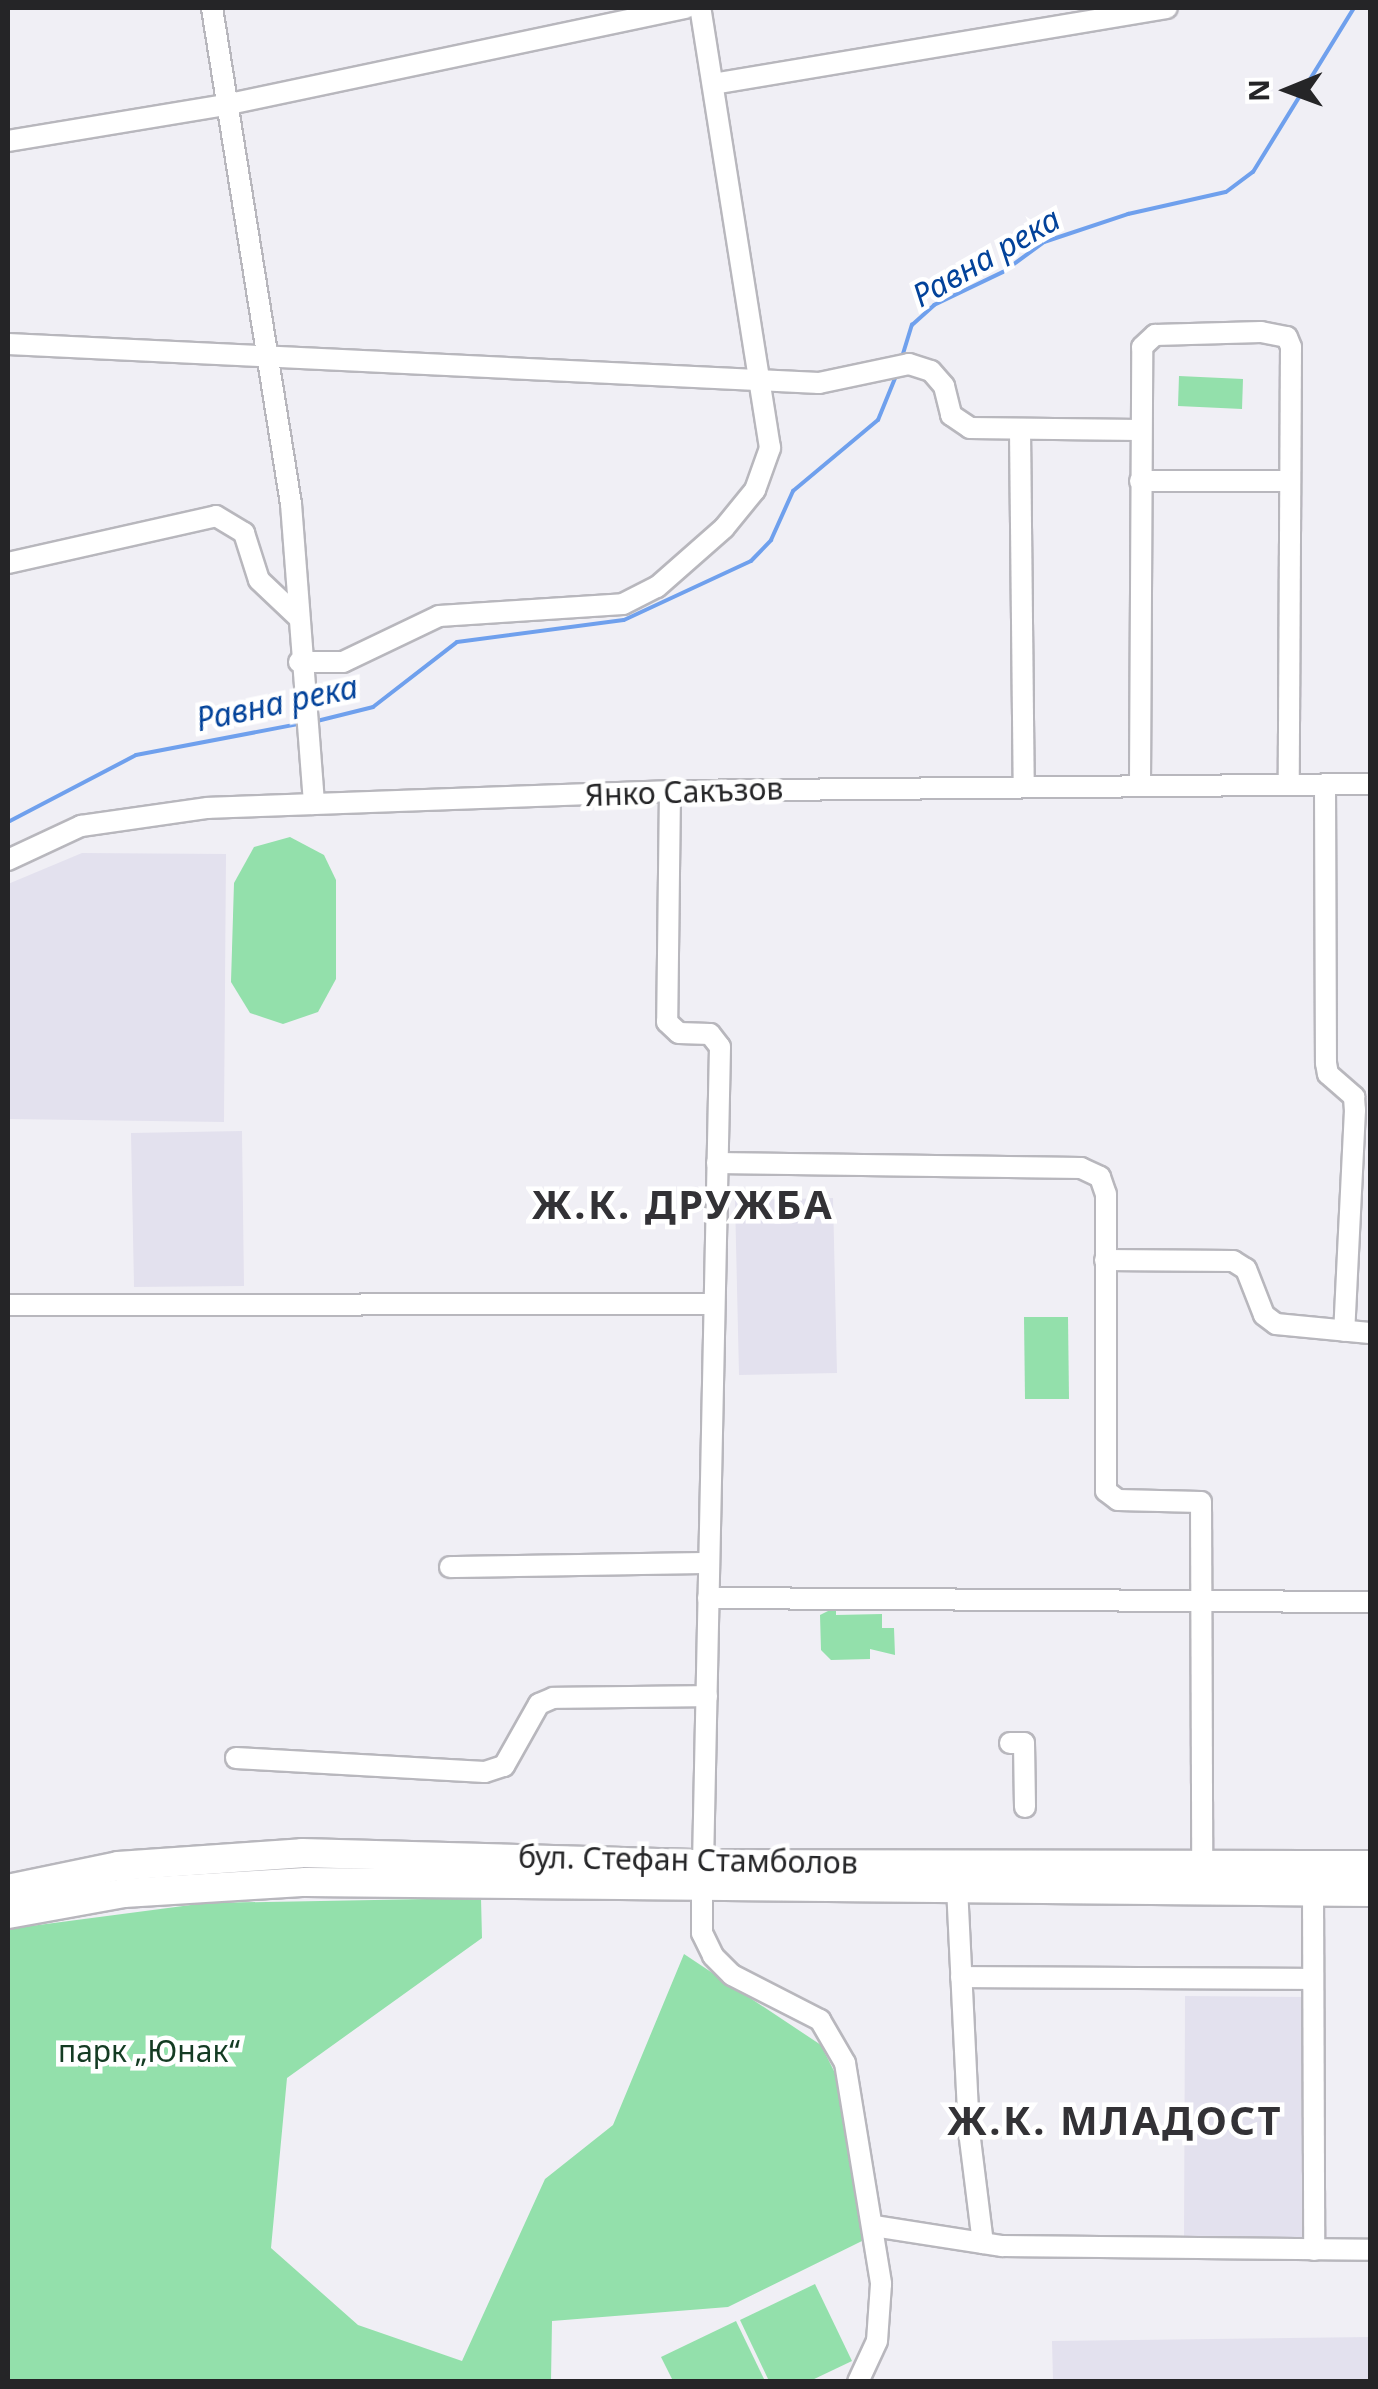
<!DOCTYPE html>
<html>
<head>
<meta charset="utf-8">
<style>
  body { margin:0 }
  #map { position:relative; width:1378px; height:2389px; overflow:hidden; background:#f0eff5; font-family:"Noto Sans",sans-serif }
  div>[style] { position:absolute }
  [style*='--x'] { left:calc(var(--x)*1px); top:calc(var(--y)*1px); width:calc(var(--w)*1px); rotate:calc(var(--a)*1deg) }
  .built>* { inset:0; background:#e3e1ee }
  .green>* { inset:0; background:#93e0ab }
  .stream>* { height:4px; margin:-2px; padding:0 2px; transform-origin:2px; border-radius:2px; background:#6fa0ed }
  .roads { filter:drop-shadow(2px 0 #b8b7bd) drop-shadow(-2px 0 #b8b7bd) drop-shadow(0 2px #b8b7bd) drop-shadow(0 -2px #b8b7bd) }
  .minor>* { height:20px; margin:-10px; padding:0 10px; transform-origin:10px; border-radius:10px; background:#fff }
  .major>* { height:28px; margin:-14px; padding:0 14px; transform-origin:14px; border-radius:14px; background:#fff }
  span { translate:-50% -50%; white-space:nowrap; text-align:center; line-height:1.15; -webkit-text-stroke:9px #fff; paint-order:stroke }
  .street-label { font-size:30px; color:#252527 }
  .park-label { font-size:30px; color:#143b23 }
  .water-label { font-size:32px; color:#02429a; font-style:italic }
  .district-label { font-size:40px; color:#333236; font-weight:700; letter-spacing:2.5px }
  .frame { position:absolute; inset:0; border:10px solid #252527; pointer-events:none }
  .north { position:absolute; left:1238px; top:40px; width:100px; height:100px; -webkit-text-stroke:8px #fff; paint-order:stroke; rotate:269deg; font-size:28px; font-weight:700; line-height:40px; text-align:center; color:#252527 }
  .north::after { content:''; display:block; margin:auto; width:35px; height:45px; background:#252527; clip-path:polygon(50% 0,100% 100%,50% 72%,0 100%) }
</style>
</head>
<body>
<div id="map">
  <div class="built">
    <div style="clip-path:polygon(82px 853px,226px 854px,224px 1122px,8px 1119px,8px 884px)"></div>
    <div style="clip-path:polygon(242px 1131px,244px 1286px,134px 1287px,131px 1133px)"></div>
    <div style="clip-path:polygon(833px 1198px,837px 1373px,739px 1375px,735px 1200px)"></div>
    <div style="clip-path:polygon(1185px 1996px,1308px 1997px,1307px 2240px,1184px 2240px)"></div>
    <div style="clip-path:polygon(1370px 2337px,1370px 2381px,1053px 2381px,1052px 2341px)"></div>
  </div>
  <div class="green">
    <div style="clip-path:polygon(1179px 376px,1243px 379px,1242px 409px,1178px 406px)"></div>
    <div style="clip-path:polygon(290px 837px,324px 855px,336px 880px,336px 979px,318px 1012px,283px 1024px,250px 1013px,231px 982px,234px 883px,254px 847px)"></div>
    <div style="clip-path:polygon(1024px 1317px,1068px 1317px,1069px 1399px,1025px 1399px)"></div>
    <div style="clip-path:polygon(836px 1607px,836px 1615px,882px 1614px,882px 1628px,894px 1628px,895px 1655px,870px 1649px,870px 1659px,831px 1660px,821px 1650px,820px 1615px)"></div>
    <div style="clip-path:polygon(481px 1898px,482px 1938px,287px 2078px,271px 2248px,358px 2325px,462px 2361px,545px 2179px,613px 2125px,684px 1954px,821px 2045px,840px 2083px,862px 2241px,728px 2307px,552px 2321px,551px 2381px,8px 2382px,8px 1929px,206px 1903px)"></div>
    <div style="clip-path:polygon(815px 2284px,852px 2361px,810px 2381px,769px 2381px,740px 2320px)"></div>
    <div style="clip-path:polygon(736px 2321px,765px 2381px,673px 2381px,661px 2357px)"></div>
  </div>
  <div class="stream">
    <div style="--x:902;--y:357;--w:34;--a:-73"></div>
    <div style="--x:912;--y:325;--w:30;--a:-42"></div>
    <div style="--x:934;--y:305;--w:76;--a:-25.6"></div>
    <div style="--x:1003;--y:272;--w:51;--a:-36.2"></div>
    <div style="--x:1044;--y:242;--w:89;--a:-18.4"></div>
    <div style="--x:1128;--y:214;--w:100;--a:-12.7"></div>
    <div style="--x:1226;--y:192;--w:34;--a:-37"></div>
    <div style="--x:1253;--y:172;--w:193;--a:-58.4"></div>
    <div style="--x:317;--y:721;--w:58;--a:-14"></div>
    <div style="--x:373;--y:707;--w:106;--a:-37.7"></div>
    <div style="--x:457;--y:642;--w:168;--a:-7.5"></div>
    <div style="--x:624;--y:620;--w:140;--a:-24.9"></div>
    <div style="--x:751;--y:561;--w:29;--a:-46"></div>
    <div style="--x:771;--y:540;--w:54;--a:-65.8"></div>
    <div style="--x:793;--y:491;--w:111;--a:-39.9"></div>
    <div style="--x:878;--y:420;--w:48;--a:-67.8"></div>
    <div style="--x:8;--y:822;--w:144;--a:-27.6"></div>
    <div style="--x:136;--y:755;--w:170;--a:-10.8"></div>
  </div>
  <div class="roads">
    <div class="minor">
      <div style="--x:212;--y:8;--w:502;--a:80.95"></div>
      <div style="--x:291;--y:504;--w:301;--a:85.6"></div>
      <div style="--x:713;--y:84;--w:460;--a:-9.5"></div>
      <div style="--x:8;--y:141;--w:220;--a:-9.4"></div>
      <div style="--x:225;--y:105;--w:471;--a:-11.9"></div>
      <div style="--x:8;--y:344;--w:812;--a:2.75"></div>
      <div style="--x:819;--y:383;--w:92;--a:-11.9"></div>
      <div style="--x:909;--y:364;--w:23;--a:18"></div>
      <div style="--x:931;--y:371;--w:20;--a:49"></div>
      <div style="--x:944;--y:386;--w:30;--a:76"></div>
      <div style="--x:951;--y:415;--w:23;--a:34"></div>
      <div style="--x:970;--y:428;--w:169;--a:0.7"></div>
      <div style="--x:1020;--y:430;--w:355;--a:89.4"></div>
      <div style="--x:1140;--y:481;--w:149;--a:0"></div>
      <div style="--x:8;--y:563;--w:213;--a:-12.7"></div>
      <div style="--x:216;--y:516;--w:33;--a:31"></div>
      <div style="--x:244;--y:533;--w:49;--a:72.3"></div>
      <div style="--x:259;--y:580;--w:52;--a:43.5"></div>
      <div style="--x:299;--y:662;--w:44;--a:0"></div>
      <div style="--x:343;--y:662;--w:106;--a:-25.6"></div>
      <div style="--x:439;--y:616;--w:184;--a:-3.7"></div>
      <div style="--x:623;--y:604;--w:38;--a:-27"></div>
      <div style="--x:657;--y:587;--w:89;--a:-41.4"></div>
      <div style="--x:724;--y:528;--w:49;--a:-50.8"></div>
      <div style="--x:755;--y:490;--w:45;--a:-70.3"></div>
      <div style="--x:770;--y:448;--w:446;--a:-99"></div>
      <div style="--x:1140;--y:784;--w:437;--a:-89.7"></div>
      <div style="--x:1142;--y:347;--w:18;--a:-43"></div>
      <div style="--x:1155;--y:335;--w:106;--a:-1.6"></div>
      <div style="--x:1261;--y:332;--w:26;--a:11"></div>
      <div style="--x:1287;--y:337;--w:11;--a:68"></div>
      <div style="--x:1291;--y:347;--w:438;--a:90.3"></div>
      <div style="--x:1325;--y:784;--w:279;--a:89.8"></div>
      <div style="--x:1326;--y:1063;--w:11;--a:80"></div>
      <div style="--x:1328;--y:1074;--w:35;--a:41"></div>
      <div style="--x:1354;--y:1097;--w:13;--a:86"></div>
      <div style="--x:1355;--y:1110;--w:221;--a:92.8"></div>
      <div style="--x:670;--y:791;--w:231;--a:90.7"></div>
      <div style="--x:667;--y:1022;--w:16;--a:43"></div>
      <div style="--x:679;--y:1033;--w:31;--a:2"></div>
      <div style="--x:710;--y:1034;--w:16;--a:52"></div>
      <div style="--x:720;--y:1047;--w:817;--a:91.19"></div>
      <div style="--x:8;--y:860;--w:81;--a:-25"></div>
      <div style="--x:81;--y:826;--w:128;--a:-8.1"></div>
      <div style="--x:208;--y:808;--w:462;--a:-2.1"></div>
      <div style="--x:670;--y:791;--w:700;--a:-0.57"></div>
      <div style="--x:717;--y:1163;--w:364;--a:0.8"></div>
      <div style="--x:1081;--y:1168;--w:21;--a:25"></div>
      <div style="--x:1100;--y:1177;--w:18;--a:71"></div>
      <div style="--x:1106;--y:1194;--w:297;--a:90"></div>
      <div style="--x:1106;--y:1491;--w:15;--a:37"></div>
      <div style="--x:1118;--y:1500;--w:83;--a:1.4"></div>
      <div style="--x:1201;--y:1502;--w:360;--a:89.8"></div>
      <div style="--x:1105;--y:1260;--w:128;--a:0.4"></div>
      <div style="--x:1233;--y:1261;--w:15;--a:32"></div>
      <div style="--x:1246;--y:1269;--w:49;--a:68.6"></div>
      <div style="--x:1264;--y:1315;--w:15;--a:37"></div>
      <div style="--x:1276;--y:1324;--w:94;--a:5.5"></div>
      <div style="--x:8;--y:1305;--w:706;--a:-0.08"></div>
      <div style="--x:450;--y:1567;--w:259;--a:-0.9"></div>
      <div style="--x:708;--y:1598;--w:662;--a:0.35"></div>
      <div style="--x:1010;--y:1743;--w:14;--a:0"></div>
      <div style="--x:1024;--y:1743;--w:64;--a:89.1"></div>
      <div style="--x:236;--y:1758;--w:249;--a:3.2"></div>
      <div style="--x:485;--y:1772;--w:20;--a:-18"></div>
      <div style="--x:504;--y:1766;--w:71;--a:-60.6"></div>
      <div style="--x:539;--y:1704;--w:15;--a:-23"></div>
      <div style="--x:553;--y:1698;--w:154;--a:-0.7"></div>
      <div style="--x:957;--y:1887;--w:244;--a:87.2"></div>
      <div style="--x:969;--y:2131;--w:113;--a:82.9"></div>
      <div style="--x:702;--y:1888;--w:45;--a:90"></div>
      <div style="--x:702;--y:1933;--w:25;--a:64"></div>
      <div style="--x:713;--y:1956;--w:27;--a:45"></div>
      <div style="--x:732;--y:1975;--w:99;--a:27.1"></div>
      <div style="--x:820;--y:2020;--w:50;--a:59.8"></div>
      <div style="--x:845;--y:2063;--w:224;--a:80.7"></div>
      <div style="--x:881;--y:2284;--w:57;--a:94"></div>
      <div style="--x:877;--y:2341;--w:45;--a:114.9"></div>
      <div style="--x:1313;--y:1891;--w:359;--a:89.8"></div>
      <div style="--x:961;--y:1977;--w:352;--a:0.3"></div>
      <div style="--x:874;--y:2226;--w:130;--a:8.9"></div>
      <div style="--x:1002;--y:2246;--w:368;--a:0.6"></div>
    </div>
    <div class="major">
      <div style="--x:8;--y:1889;--w:112;--a:-11.8"></div>
      <div style="--x:118;--y:1866;--w:184;--a:-4"></div>
      <div style="--x:302;--y:1853;--w:401;--a:1.6"></div>
      <div style="--x:703;--y:1864;--w:667;--a:0.09"></div>
      <div style="--x:8;--y:1914;--w:118;--a:-10.3"></div>
      <div style="--x:124;--y:1893;--w:182;--a:-3.5"></div>
      <div style="--x:306;--y:1882;--w:1064;--a:0.54"></div>
    </div>
  </div>
  <div class="street-label">
    <span style="left:684px;top:792px;rotate:-2deg">Янко Сакъзов</span>
    <span style="left:688px;top:1860px;rotate:1deg">бул. Стефан Стамболов</span>
  </div>
  <div class="park-label">
    <span style="left:149px;top:2051px">парк „Юнак“</span>
  </div>
  <div class="water-label">
    <span style="left:986px;top:257px;rotate:-30deg">Равна река</span>
    <span style="left:277px;top:703px;rotate:-12deg">Равна река</span>
  </div>
  <div class="district-label">
    <span style="left:683px;top:1204px">Ж.К. ДРУЖБА</span>
    <span style="left:1115px;top:2120px">Ж.К. МЛАДОСТ</span>
  </div>
  <div class="frame"></div>
  <div class="north">N</div>
</div>
</body>
</html>
